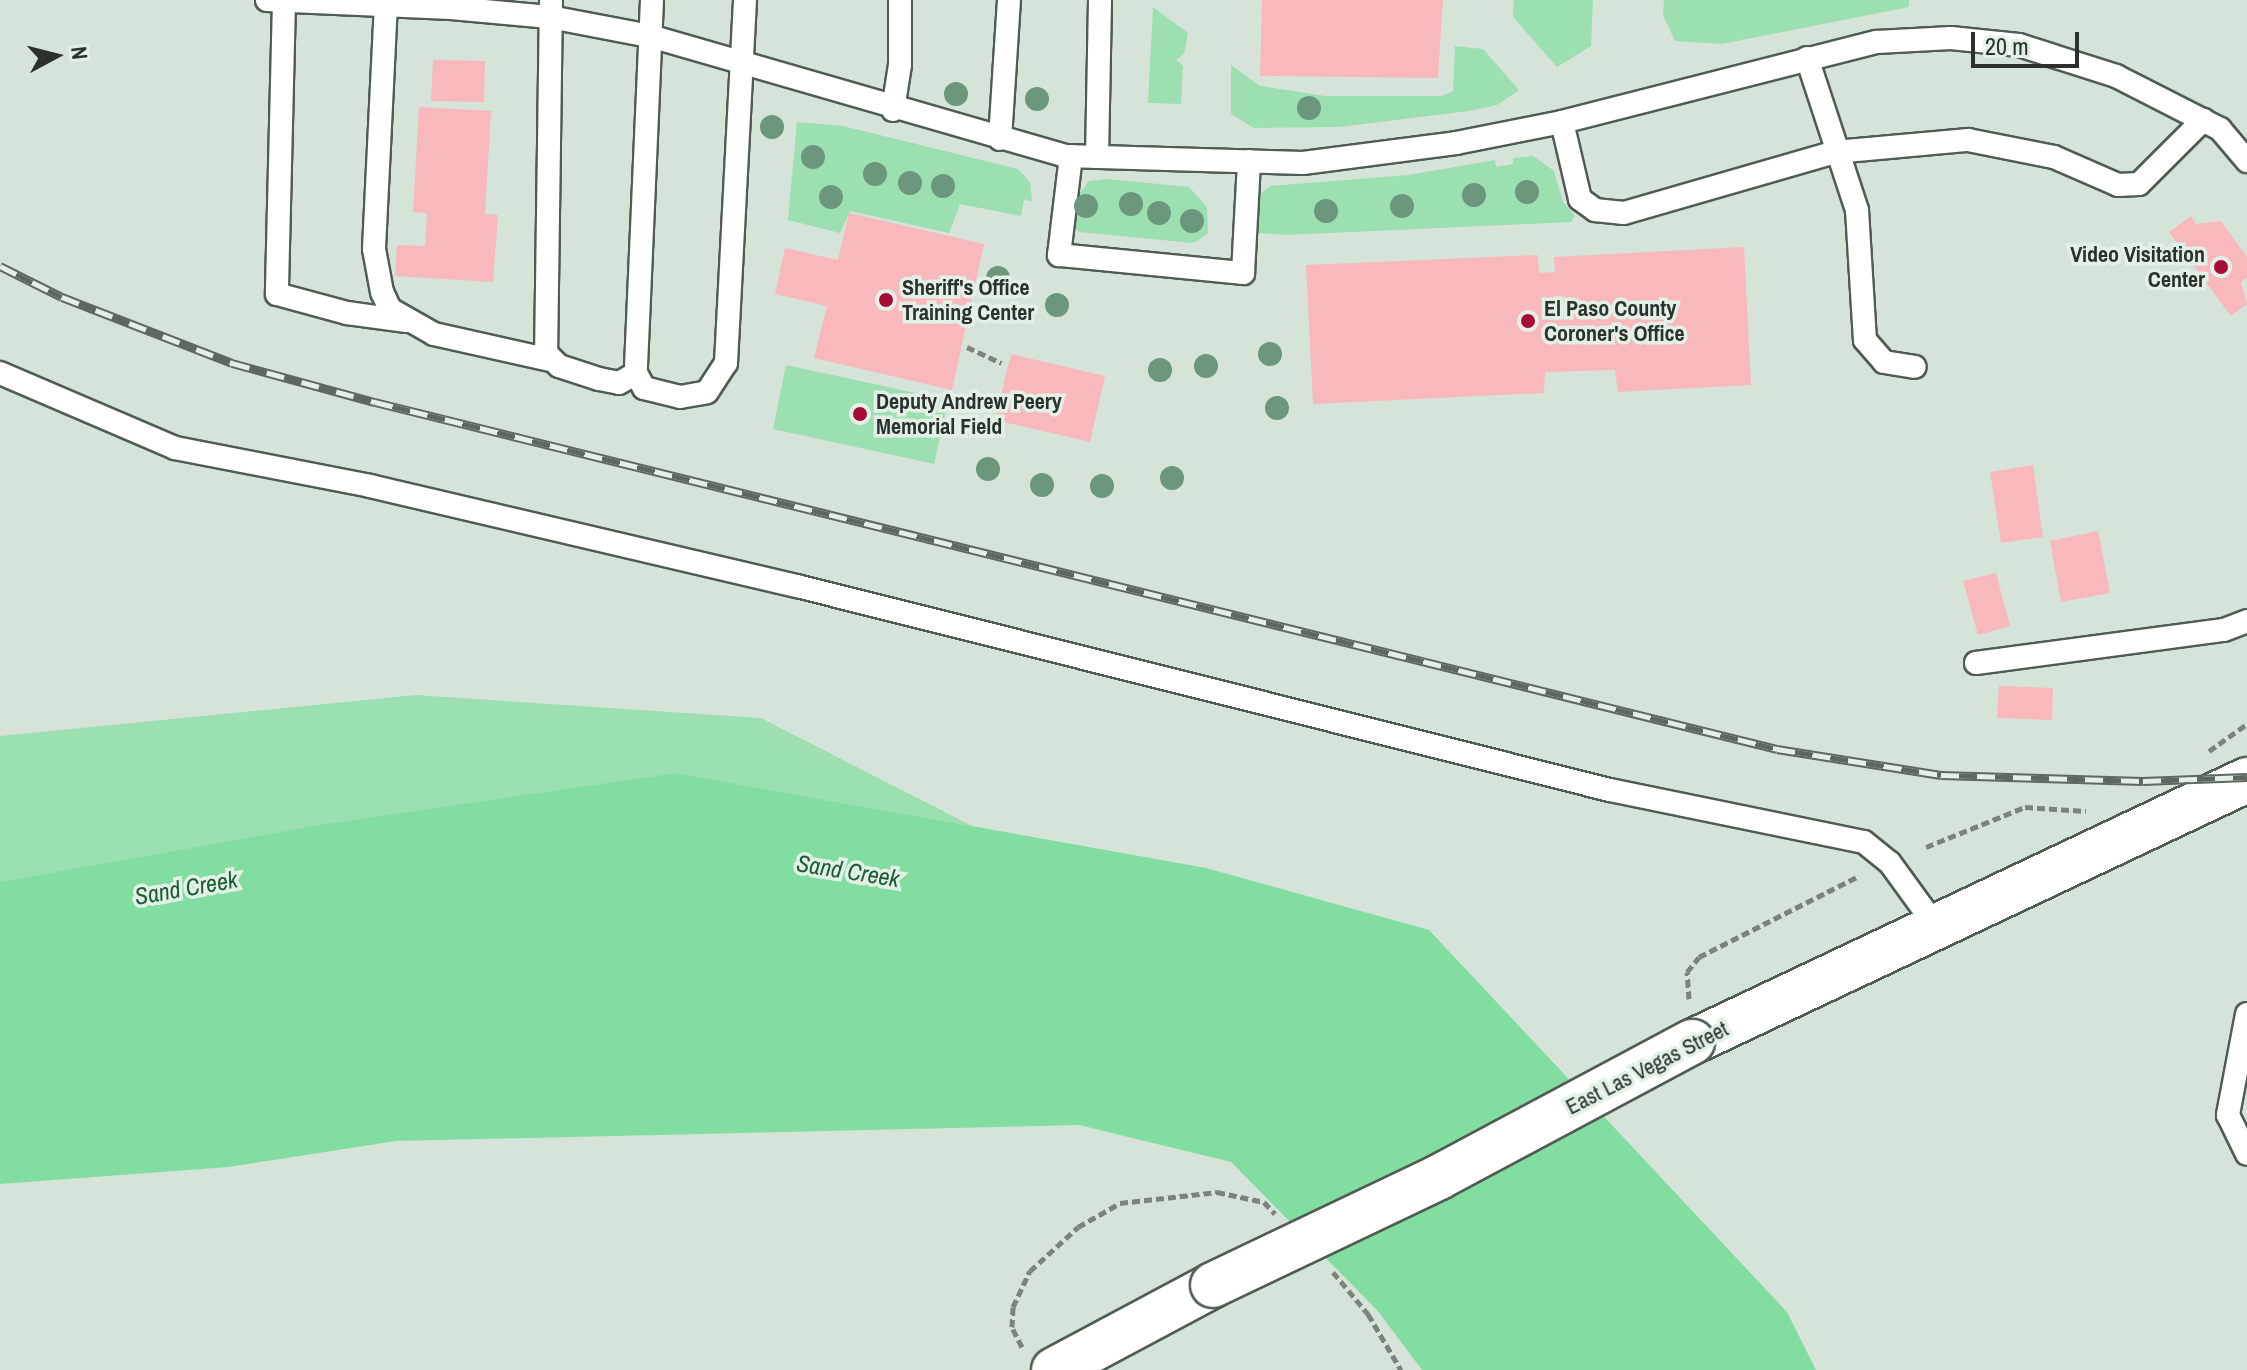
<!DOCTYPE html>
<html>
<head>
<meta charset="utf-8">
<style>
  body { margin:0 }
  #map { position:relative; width:2247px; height:1370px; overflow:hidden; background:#d6e3d9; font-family:"Archivo Narrow",sans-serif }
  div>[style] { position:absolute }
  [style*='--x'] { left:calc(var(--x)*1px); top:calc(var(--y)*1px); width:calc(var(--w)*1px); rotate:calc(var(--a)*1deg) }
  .green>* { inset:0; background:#9cdfb0 }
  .water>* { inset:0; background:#82dea0 }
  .building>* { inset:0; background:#f9b8bb }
  .path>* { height:5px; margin-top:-2.5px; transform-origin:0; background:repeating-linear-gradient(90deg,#7b837c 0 8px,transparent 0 12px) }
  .roads { filter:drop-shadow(2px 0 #505c53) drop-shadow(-2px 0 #505c53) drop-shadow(0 2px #505c53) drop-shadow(0 -2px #505c53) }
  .service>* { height:22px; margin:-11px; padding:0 11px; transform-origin:11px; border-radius:11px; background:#fff }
  .tertiary>* { height:44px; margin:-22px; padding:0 22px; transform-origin:22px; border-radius:22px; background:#fff }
  .rail>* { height:9px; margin-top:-4.5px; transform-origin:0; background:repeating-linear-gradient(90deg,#e3f0e6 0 18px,#5f6761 0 36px); box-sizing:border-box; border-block:2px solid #5f6761 }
  .bridges { filter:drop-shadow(2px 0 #505c53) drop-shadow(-2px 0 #505c53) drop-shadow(0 2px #505c53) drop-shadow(0 -2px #505c53) }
  .tertiary-bridge>* { height:44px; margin:-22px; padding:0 22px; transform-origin:22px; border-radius:22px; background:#fff }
  .trees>* { width:24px; height:24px; margin:-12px; border-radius:50%; background:#6b977d }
  .dots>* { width:22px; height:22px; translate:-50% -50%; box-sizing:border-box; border:4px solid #e3f0e6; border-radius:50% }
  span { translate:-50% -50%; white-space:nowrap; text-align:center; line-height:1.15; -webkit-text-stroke:7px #e3f0e6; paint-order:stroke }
  .poi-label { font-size:22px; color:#2c312d; font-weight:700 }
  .right { translate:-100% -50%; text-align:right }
  .left { translate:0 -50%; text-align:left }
  .street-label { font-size:22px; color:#2c312d }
  .water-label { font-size:24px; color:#1a5d35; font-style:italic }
  .north { position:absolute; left:16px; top:16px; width:80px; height:80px; -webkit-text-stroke:6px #e3f0e6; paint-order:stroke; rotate:83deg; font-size:22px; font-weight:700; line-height:32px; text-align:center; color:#2c312d }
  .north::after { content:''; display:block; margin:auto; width:28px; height:36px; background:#2c312d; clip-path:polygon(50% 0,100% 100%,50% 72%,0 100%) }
  .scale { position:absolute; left:1971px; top:32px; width:108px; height:36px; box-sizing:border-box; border:4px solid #2c312d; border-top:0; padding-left:10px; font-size:24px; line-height:28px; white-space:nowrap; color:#2c312d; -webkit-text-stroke:6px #e3f0e6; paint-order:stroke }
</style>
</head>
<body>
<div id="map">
  <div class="green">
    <div style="clip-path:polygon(1514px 0,1593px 0,1591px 46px,1557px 67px,1513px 17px)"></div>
    <div style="clip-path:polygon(1664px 0,1909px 0,1909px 7px,1722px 44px,1675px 41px,1663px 15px)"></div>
    <div style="clip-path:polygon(1153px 7px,1188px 33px,1184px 54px,1176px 60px,1183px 66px,1181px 104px,1148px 103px)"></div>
    <div style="clip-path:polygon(1455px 46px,1483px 49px,1519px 90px,1497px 105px,1469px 111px,1339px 127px,1254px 128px,1231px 114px,1231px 65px,1260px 86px,1325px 96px,1442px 96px,1453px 91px)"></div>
    <div style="clip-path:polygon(797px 122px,843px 126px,1018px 169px,1030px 182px,1032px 201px,1024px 200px,1021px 216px,960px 204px,949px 233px,850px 211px,840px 233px,788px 220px)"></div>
    <div style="clip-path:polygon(1533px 156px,1554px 171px,1563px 202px,1575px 216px,1571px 222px,1286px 235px,1259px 233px,1258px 217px,1249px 217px,1255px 198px,1270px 186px,1408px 175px,1495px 160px,1496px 167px,1513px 164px,1513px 158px)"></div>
    <div style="clip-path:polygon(1107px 179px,1189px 187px,1207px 207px,1208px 234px,1193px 243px,1079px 232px,1072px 223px,1076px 198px,1089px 181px)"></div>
    <div style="clip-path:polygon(786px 365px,948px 400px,934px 464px,773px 429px)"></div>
    <div style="clip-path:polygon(416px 695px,761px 718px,972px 826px,676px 773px,0 883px,0 736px)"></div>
  </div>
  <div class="water">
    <div style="clip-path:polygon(676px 773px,1206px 868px,1429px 930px,1787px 1312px,1816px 1370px,1422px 1370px,1377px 1310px,1231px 1162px,1079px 1125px,396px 1141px,228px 1167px,0 1184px,0 882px,326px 824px)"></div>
  </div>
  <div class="building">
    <div style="clip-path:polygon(1262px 0,1443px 0,1438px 78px,1260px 76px)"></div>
    <div style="clip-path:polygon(433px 60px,485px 61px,484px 102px,431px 101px)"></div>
    <div style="clip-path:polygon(419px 107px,491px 111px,485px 214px,498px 215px,493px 282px,395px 276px,397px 245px,425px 246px,427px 213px,413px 212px)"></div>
    <div style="clip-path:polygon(849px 213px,984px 244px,952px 390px,814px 358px,827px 306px,775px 294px,785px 248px,838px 260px)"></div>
    <div style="clip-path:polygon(2191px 216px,2196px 224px,2221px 221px,2247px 257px,2247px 278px,2241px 282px,2247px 304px,2231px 316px,2169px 232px)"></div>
    <div style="clip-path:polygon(1744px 247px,1751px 385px,1618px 392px,1615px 370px,1545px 372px,1544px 393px,1313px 404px,1306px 265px,1538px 255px,1539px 273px,1555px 272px,1554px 257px)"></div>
    <div style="clip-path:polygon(1011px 354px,1105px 376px,1090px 442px,995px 420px)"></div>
    <div style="clip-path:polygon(2033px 465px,2043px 537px,2001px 543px,1990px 472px)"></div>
    <div style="clip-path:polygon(2098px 531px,2110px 593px,2061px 602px,2050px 541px)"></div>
    <div style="clip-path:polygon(1996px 573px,2010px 626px,1978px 635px,1963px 581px)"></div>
    <div style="clip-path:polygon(1999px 686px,2053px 688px,2052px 720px,1997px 718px)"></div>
  </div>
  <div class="path">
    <div style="--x:967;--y:347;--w:38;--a:25"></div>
    <div style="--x:2209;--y:751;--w:47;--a:-35.4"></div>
    <div style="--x:1926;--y:847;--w:107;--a:-22"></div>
    <div style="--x:2025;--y:807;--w:61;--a:3.8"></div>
    <div style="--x:1689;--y:999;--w:27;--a:-94"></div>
    <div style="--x:1687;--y:972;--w:19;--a:-51"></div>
    <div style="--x:1699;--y:957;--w:177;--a:-26.9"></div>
    <div style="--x:1333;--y:1272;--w:55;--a:50.2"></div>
    <div style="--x:1368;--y:1314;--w:65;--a:59.5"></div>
    <div style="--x:1022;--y:1347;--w:22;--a:-117"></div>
    <div style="--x:1012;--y:1327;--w:20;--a:-87"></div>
    <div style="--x:1013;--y:1307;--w:40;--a:-65"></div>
    <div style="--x:1030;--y:1271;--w:65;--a:-42.5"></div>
    <div style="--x:1078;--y:1227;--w:48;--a:-29.7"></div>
    <div style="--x:1120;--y:1203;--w:98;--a:-6.5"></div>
    <div style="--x:1217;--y:1192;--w:48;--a:12"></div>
    <div style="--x:1264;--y:1202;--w:16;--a:47"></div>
  </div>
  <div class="roads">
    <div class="service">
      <div style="--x:267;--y:0;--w:184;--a:2.5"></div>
      <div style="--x:451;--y:8;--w:99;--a:5.2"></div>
      <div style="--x:550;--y:17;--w:102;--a:10.8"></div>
      <div style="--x:650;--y:36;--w:432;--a:16.1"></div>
      <div style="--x:1065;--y:156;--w:238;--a:1.7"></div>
      <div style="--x:1303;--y:163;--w:154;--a:-7.4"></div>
      <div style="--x:1456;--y:143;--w:108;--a:-11.2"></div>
      <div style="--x:1562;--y:122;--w:325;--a:-14.3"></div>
      <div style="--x:1877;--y:42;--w:74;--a:-3.1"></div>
      <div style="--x:1951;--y:38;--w:68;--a:5.9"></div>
      <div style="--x:2019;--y:45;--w:102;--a:17.7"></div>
      <div style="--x:2116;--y:76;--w:117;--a:27"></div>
      <div style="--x:2220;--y:129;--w:42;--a:49.8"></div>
      <div style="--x:551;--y:0;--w:353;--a:90.8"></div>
      <div style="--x:546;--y:353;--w:18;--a:45"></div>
      <div style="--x:559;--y:366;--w:42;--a:18"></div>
      <div style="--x:599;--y:379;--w:20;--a:11"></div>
      <div style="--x:619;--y:383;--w:20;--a:-30"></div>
      <div style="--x:652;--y:0;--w:373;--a:92.5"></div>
      <div style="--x:636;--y:373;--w:17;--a:62"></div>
      <div style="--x:644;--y:388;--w:37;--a:14"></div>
      <div style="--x:680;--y:397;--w:27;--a:-10"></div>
      <div style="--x:707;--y:392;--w:35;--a:-57"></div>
      <div style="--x:726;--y:363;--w:363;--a:-87"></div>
      <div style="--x:284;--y:1;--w:293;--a:91.4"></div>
      <div style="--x:277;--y:294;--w:73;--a:15.2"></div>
      <div style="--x:347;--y:313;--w:60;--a:7.7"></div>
      <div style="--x:386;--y:3;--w:246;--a:92.8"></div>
      <div style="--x:374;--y:249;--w:44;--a:79.5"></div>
      <div style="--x:382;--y:292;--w:19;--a:65"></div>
      <div style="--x:390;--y:309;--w:51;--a:29.6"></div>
      <div style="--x:434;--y:334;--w:119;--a:12.6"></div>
      <div style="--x:1807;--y:58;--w:160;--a:71.8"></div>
      <div style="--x:1857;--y:210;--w:130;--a:86.5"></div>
      <div style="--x:1865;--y:340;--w:29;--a:49"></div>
      <div style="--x:1884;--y:362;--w:31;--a:9"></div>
      <div style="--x:893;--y:110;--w:46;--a:-81.2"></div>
      <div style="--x:900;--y:65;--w:65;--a:-90"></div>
      <div style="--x:1562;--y:122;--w:79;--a:76.8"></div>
      <div style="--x:1580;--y:199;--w:19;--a:36"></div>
      <div style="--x:1595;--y:210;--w:29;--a:6"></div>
      <div style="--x:1624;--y:213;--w:220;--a:-16.1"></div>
      <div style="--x:1835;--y:152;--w:134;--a:-5.2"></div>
      <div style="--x:1968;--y:140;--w:88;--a:11.2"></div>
      <div style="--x:2054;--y:157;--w:70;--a:23.6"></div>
      <div style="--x:2118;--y:185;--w:21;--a:-3"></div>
      <div style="--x:2139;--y:184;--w:91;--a:-45"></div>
      <div style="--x:1000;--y:139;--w:139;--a:-86.3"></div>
      <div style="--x:1071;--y:156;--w:100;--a:96.9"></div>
      <div style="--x:1059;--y:255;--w:185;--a:5.6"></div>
      <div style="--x:1243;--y:273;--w:112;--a:-86.9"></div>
      <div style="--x:1097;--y:157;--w:157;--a:-88.9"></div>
      <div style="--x:0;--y:373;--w:190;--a:23.2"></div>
      <div style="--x:175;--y:448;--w:199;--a:11"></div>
      <div style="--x:370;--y:486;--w:439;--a:13.2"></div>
      <div style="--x:797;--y:586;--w:838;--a:14.09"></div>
      <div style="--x:1610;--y:790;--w:259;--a:11.6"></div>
      <div style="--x:1864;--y:842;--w:33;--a:39"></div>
      <div style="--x:1890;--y:863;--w:82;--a:54"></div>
      <div style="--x:1976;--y:663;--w:250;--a:-7.6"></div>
      <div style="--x:2224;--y:630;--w:25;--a:-21"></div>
      <div style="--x:2247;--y:1014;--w:103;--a:100.7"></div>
      <div style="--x:2228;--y:1115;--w:43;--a:64"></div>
    </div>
    <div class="tertiary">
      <div style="--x:1692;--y:1042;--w:614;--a:-25.27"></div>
      <div style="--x:1054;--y:1370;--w:180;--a:-28.1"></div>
    </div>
  </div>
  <div class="rail">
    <div style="--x:0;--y:266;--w:69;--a:26.6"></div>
    <div style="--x:62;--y:297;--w:182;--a:21.2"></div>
    <div style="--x:232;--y:363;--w:148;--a:15.3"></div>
    <div style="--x:375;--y:402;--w:1444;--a:13.9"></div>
    <div style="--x:1777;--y:749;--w:166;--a:9"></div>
    <div style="--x:1941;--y:775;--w:202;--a:1.7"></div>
    <div style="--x:2143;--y:781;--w:104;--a:-2.2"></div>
  </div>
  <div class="bridges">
    <div class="tertiary-bridge">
      <div style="--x:1213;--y:1285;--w:250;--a:-25.5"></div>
      <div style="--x:1439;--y:1177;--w:287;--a:-28.1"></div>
    </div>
  </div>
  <div class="trees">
    <div style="left:956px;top:94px"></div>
    <div style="left:1037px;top:99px"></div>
    <div style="left:1309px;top:108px"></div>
    <div style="left:772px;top:127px"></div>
    <div style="left:813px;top:157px"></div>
    <div style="left:875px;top:174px"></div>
    <div style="left:910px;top:183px"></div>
    <div style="left:943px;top:186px"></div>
    <div style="left:1527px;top:192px"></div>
    <div style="left:1474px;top:195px"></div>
    <div style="left:831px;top:197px"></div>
    <div style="left:1131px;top:204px"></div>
    <div style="left:1086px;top:206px"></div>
    <div style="left:1402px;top:206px"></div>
    <div style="left:1326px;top:211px"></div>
    <div style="left:1159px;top:213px"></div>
    <div style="left:1192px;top:221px"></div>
    <div style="left:998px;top:278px"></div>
    <div style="left:1057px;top:305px"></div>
    <div style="left:1270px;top:354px"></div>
    <div style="left:1206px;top:366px"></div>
    <div style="left:1160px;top:370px"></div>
    <div style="left:1277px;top:408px"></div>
    <div style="left:988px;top:469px"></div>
    <div style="left:1172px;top:478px"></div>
    <div style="left:1042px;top:485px"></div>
    <div style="left:1102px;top:486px"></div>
  </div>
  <div class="dots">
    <div style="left:2221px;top:267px;background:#a60c36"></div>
    <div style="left:886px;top:300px;background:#a60c36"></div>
    <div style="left:1528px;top:321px;background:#a60c36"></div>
    <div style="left:860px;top:414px;background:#a60c36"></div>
  </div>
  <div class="poi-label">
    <span class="right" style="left:2205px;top:267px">Video Visitation<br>Center</span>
    <span class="left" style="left:902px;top:300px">Sheriff's Office<br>Training Center</span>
    <span class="left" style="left:1544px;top:321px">El Paso County<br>Coroner's Office</span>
    <span class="left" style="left:876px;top:414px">Deputy Andrew Peery<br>Memorial Field</span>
  </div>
  <div class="street-label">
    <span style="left:1647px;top:1068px;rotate:-27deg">East Las Vegas Street</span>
  </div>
  <div class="water-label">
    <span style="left:848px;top:871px;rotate:9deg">Sand Creek</span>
    <span style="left:186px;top:888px;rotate:-10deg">Sand Creek</span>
  </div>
  <div class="north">N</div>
  <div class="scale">20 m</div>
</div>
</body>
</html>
